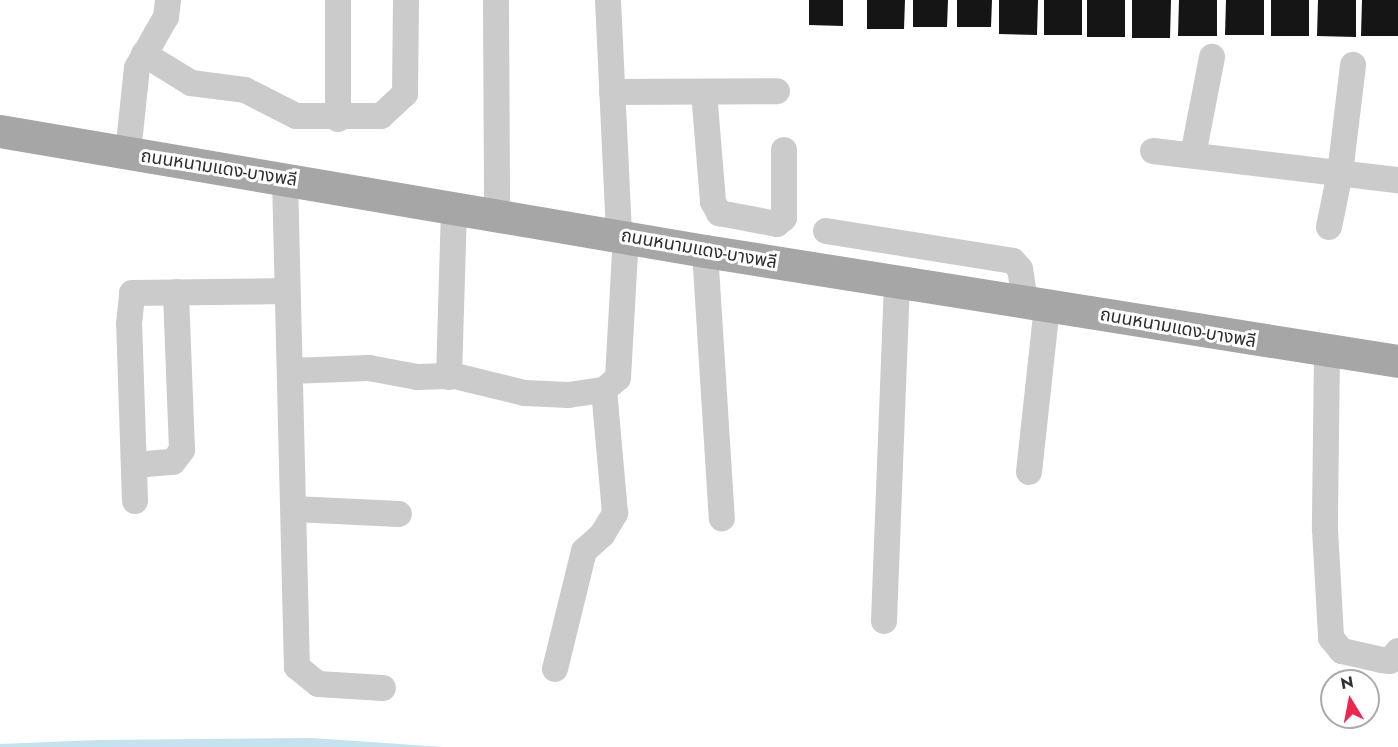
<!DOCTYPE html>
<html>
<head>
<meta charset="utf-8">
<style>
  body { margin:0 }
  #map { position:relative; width:1398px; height:747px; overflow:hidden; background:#fff; font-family:Jost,"Noto Sans Thai",sans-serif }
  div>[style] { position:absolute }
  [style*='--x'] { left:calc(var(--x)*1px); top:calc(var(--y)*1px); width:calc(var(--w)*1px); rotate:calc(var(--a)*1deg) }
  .water>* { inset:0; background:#c5e3ee }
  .building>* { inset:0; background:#151515 }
  .minor>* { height:26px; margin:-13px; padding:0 13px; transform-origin:13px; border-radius:13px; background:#cbcbcb }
  .major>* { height:33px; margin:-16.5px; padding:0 16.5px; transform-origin:16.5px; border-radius:16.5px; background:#a6a6a6 }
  span { translate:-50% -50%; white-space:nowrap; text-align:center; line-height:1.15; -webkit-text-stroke:6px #fff; paint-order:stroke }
  .street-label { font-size:18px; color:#2e2e2e }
  .north { position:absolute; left:1320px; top:669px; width:60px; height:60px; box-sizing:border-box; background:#fff; border:2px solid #ababab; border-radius:50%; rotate:350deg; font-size:16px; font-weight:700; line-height:24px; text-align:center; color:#2e2e2e }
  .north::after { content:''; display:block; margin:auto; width:21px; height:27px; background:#f0254e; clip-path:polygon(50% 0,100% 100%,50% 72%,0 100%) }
</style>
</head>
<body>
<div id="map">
  <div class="water">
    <div style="clip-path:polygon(312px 738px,443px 747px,0 747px,0 744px,97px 740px)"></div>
  </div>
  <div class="building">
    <div style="clip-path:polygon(809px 0,843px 0,843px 26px,809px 25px)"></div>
    <div style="clip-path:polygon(867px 0,905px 0,904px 29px,867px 29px)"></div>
    <div style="clip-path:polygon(913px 0,948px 0,947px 27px,913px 27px)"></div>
    <div style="clip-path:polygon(957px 0,992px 0,991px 27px,957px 27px)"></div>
    <div style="clip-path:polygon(999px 0,1038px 0,1037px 35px,999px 34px)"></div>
    <div style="clip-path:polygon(1044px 0,1082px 0,1082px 35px,1044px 35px)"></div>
    <div style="clip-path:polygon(1087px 0,1125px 0,1125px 37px,1087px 37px)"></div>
    <div style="clip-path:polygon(1132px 0,1171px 0,1170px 38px,1132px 38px)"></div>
    <div style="clip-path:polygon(1179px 0,1217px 0,1217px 36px,1178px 36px)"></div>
    <div style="clip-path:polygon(1226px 0,1264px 0,1264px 35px,1225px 35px)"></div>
    <div style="clip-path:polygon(1271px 0,1309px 0,1309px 36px,1271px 36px)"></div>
    <div style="clip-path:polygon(1318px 0,1356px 0,1356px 37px,1317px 36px)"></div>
    <div style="clip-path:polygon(1362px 0,1398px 0,1398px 36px,1361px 36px)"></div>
  </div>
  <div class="minor">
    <div style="--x:338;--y:0;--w:119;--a:90"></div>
    <div style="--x:496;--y:0;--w:215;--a:89.7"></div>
    <div style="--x:608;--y:0;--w:235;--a:87.3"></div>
    <div style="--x:144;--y:54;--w:55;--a:31.7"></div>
    <div style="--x:191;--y:83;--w:54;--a:7.4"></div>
    <div style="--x:245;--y:90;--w:57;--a:27"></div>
    <div style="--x:296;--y:116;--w:85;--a:0"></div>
    <div style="--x:381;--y:116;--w:33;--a:-43"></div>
    <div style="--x:405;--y:94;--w:94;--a:-89.4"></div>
    <div style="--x:612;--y:92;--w:165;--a:-0.3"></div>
    <div style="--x:704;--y:92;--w:110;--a:85.3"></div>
    <div style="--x:713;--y:202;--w:13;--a:61"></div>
    <div style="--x:719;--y:213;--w:59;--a:10.7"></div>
    <div style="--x:777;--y:224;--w:9;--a:-41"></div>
    <div style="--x:784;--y:218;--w:68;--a:-90"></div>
    <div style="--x:1153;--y:151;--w:247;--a:6.8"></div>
    <div style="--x:128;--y:153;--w:85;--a:-84"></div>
    <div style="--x:137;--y:68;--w:59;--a:-60.4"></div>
    <div style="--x:166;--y:17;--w:17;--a:-83"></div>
    <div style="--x:1193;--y:155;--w:100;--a:-79"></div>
    <div style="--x:285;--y:179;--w:488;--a:88.6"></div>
    <div style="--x:297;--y:667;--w:27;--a:39"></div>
    <div style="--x:318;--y:684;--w:65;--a:3.5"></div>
    <div style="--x:1329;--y:227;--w:55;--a:-78.5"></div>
    <div style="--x:1340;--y:173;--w:109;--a:-83.1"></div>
    <div style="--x:826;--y:231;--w:189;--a:9.1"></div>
    <div style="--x:1013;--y:261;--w:11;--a:49"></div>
    <div style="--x:1020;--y:269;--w:33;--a:81"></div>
    <div style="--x:705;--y:251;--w:268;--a:86.4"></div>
    <div style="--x:1327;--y:353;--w:176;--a:90.7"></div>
    <div style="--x:1325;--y:529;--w:109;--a:86.8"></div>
    <div style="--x:1331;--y:638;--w:17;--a:50"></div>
    <div style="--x:1342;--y:651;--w:41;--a:12.7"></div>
    <div style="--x:1382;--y:660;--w:8;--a:7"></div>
    <div style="--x:1390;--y:661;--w:13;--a:-51"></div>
    <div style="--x:290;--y:371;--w:79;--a:-2.2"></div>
    <div style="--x:369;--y:368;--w:49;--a:10.6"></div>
    <div style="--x:417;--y:377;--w:38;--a:-2"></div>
    <div style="--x:455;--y:376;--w:72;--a:13.7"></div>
    <div style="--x:525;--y:393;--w:43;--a:2.7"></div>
    <div style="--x:568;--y:395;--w:36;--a:-8"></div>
    <div style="--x:604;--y:390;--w:18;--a:-41"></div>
    <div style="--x:618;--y:378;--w:142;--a:-86.8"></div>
    <div style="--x:449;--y:377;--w:170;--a:-88.3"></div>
    <div style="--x:135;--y:465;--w:38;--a:-5"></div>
    <div style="--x:173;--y:462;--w:15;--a:-53"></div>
    <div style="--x:182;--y:450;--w:158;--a:-92.2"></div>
    <div style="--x:1029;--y:472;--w:167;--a:-83.8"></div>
    <div style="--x:135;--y:501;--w:177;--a:-91.9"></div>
    <div style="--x:129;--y:324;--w:31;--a:-84"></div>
    <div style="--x:132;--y:293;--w:154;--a:-0.7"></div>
    <div style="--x:294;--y:509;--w:105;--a:2.7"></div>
    <div style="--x:884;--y:621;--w:340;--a:-87.8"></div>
    <div style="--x:555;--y:669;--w:122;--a:-76.2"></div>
    <div style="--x:584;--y:551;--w:24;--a:-42"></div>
    <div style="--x:602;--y:535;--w:26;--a:-59"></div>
    <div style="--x:615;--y:513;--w:123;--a:-95.1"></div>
  </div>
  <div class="major">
    <div style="--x:0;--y:131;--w:715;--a:9.66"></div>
    <div style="--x:705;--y:251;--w:702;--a:9.02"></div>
  </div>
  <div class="street-label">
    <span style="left:219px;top:168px;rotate:9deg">ถนนหนามแดง-บางพลี</span>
    <span style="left:699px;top:249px;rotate:10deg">ถนนหนามแดง-บางพลี</span>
    <span style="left:1178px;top:328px;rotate:10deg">ถนนหนามแดง-บางพลี</span>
  </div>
  <div class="north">N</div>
</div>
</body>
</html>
